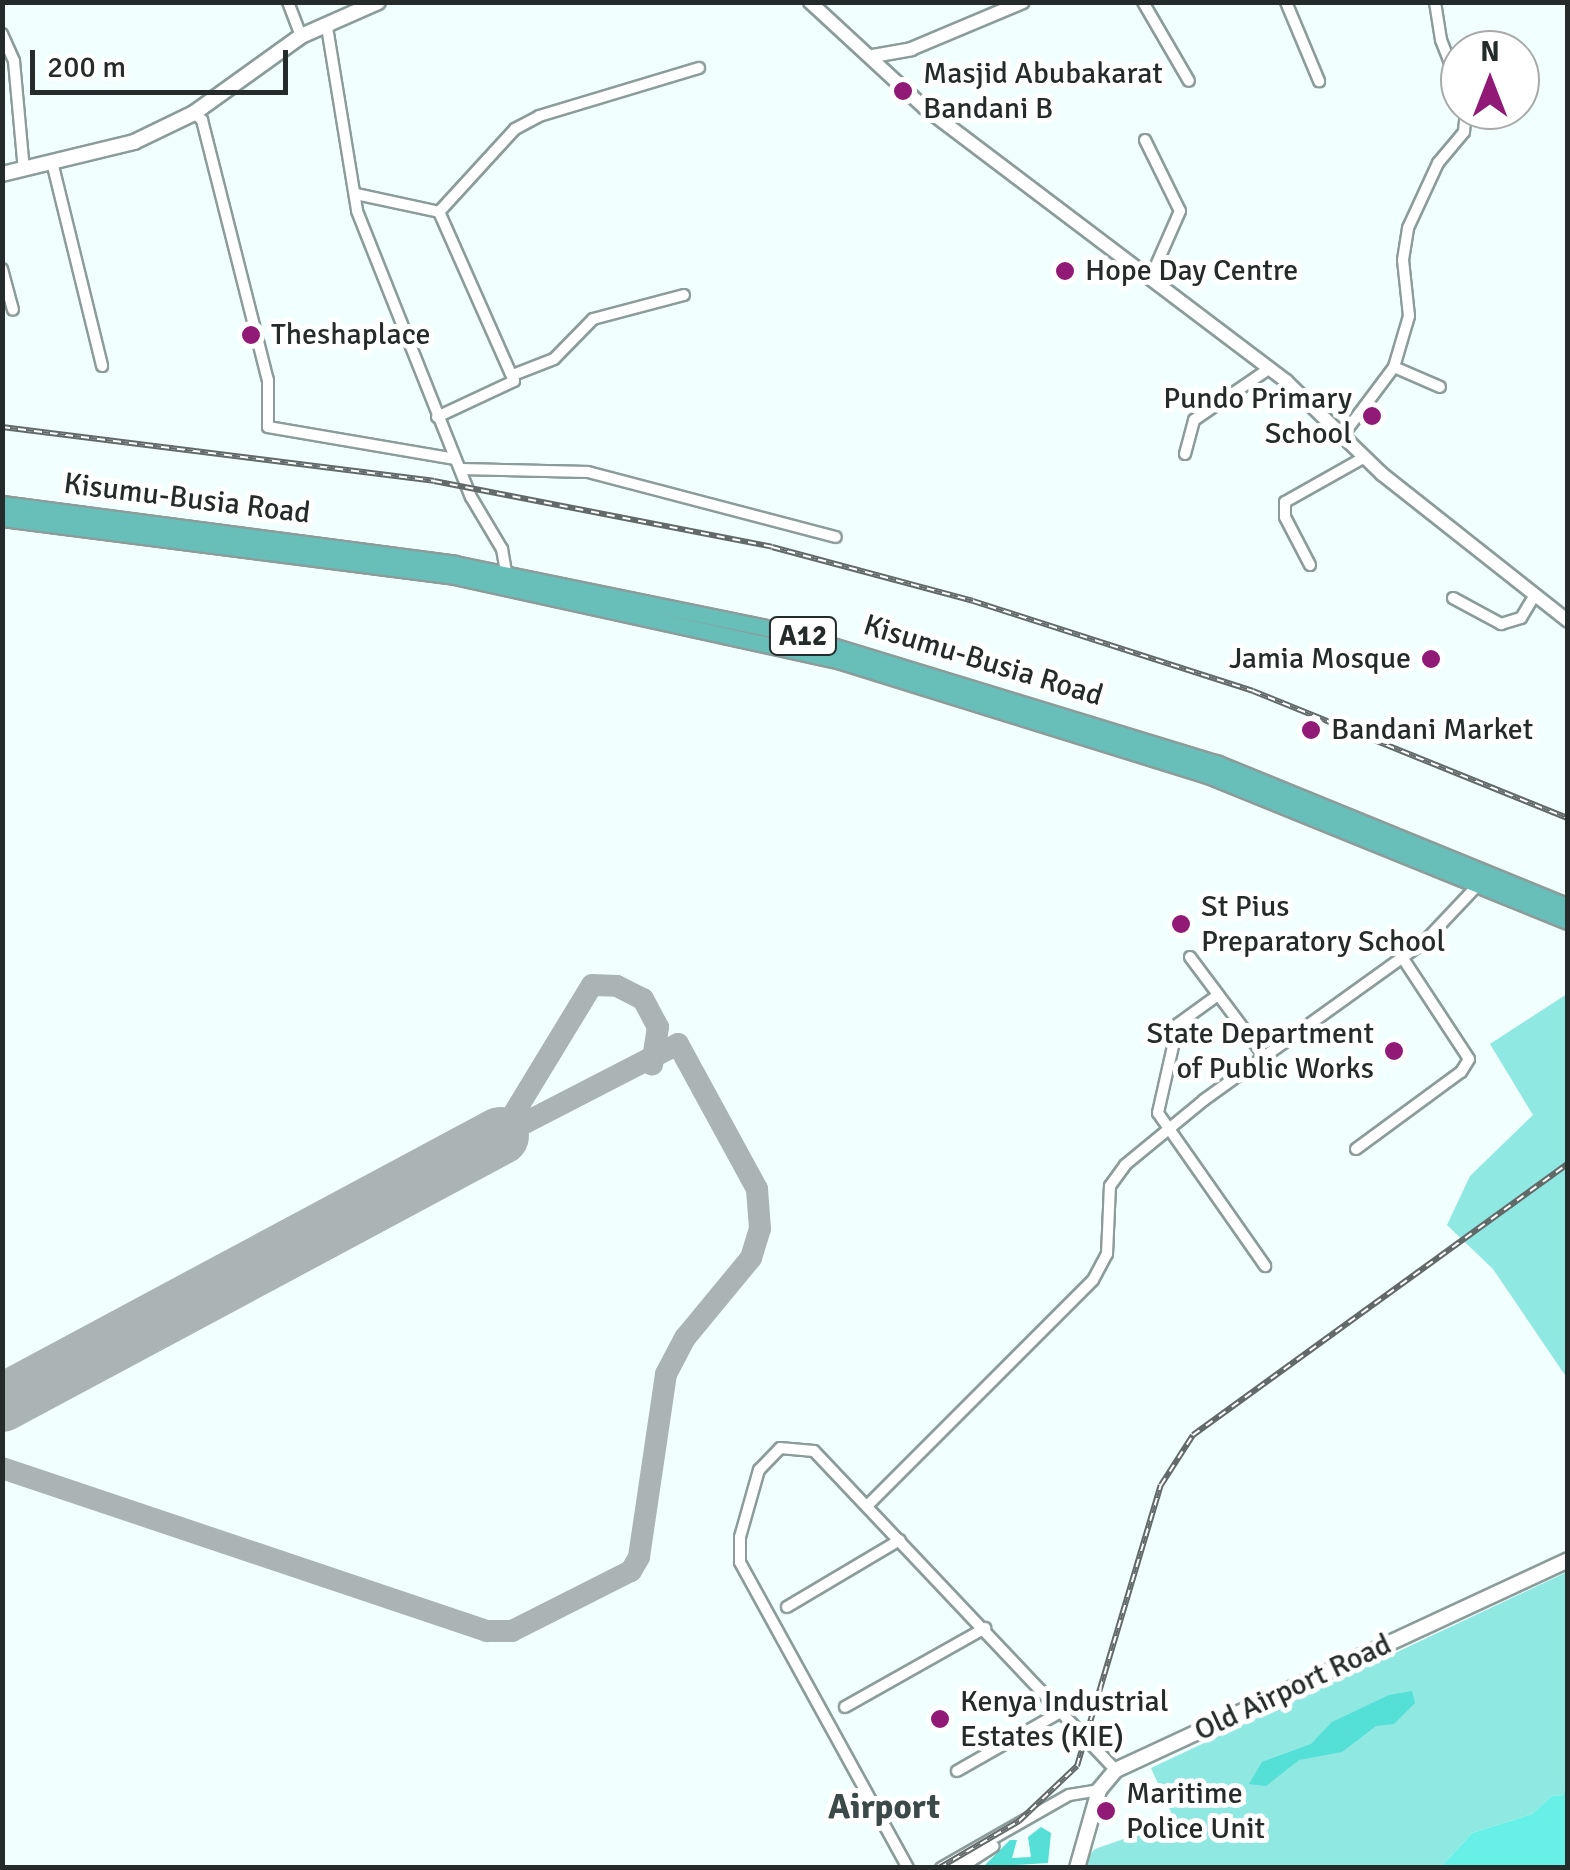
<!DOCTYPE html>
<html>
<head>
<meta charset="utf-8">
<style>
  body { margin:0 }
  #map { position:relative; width:1570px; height:1870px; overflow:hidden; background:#f1fffe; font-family:Signika,sans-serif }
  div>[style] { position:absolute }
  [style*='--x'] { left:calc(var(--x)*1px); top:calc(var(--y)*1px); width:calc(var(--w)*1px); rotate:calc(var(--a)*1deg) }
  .green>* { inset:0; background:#8fe8e1 }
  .forest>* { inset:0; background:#54dfd7 }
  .water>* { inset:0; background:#67f0e7 }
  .taxiway>* { height:22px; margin:-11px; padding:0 11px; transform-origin:11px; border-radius:11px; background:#aab4b4 }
  .runway>* { height:58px; margin:-29px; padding:0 29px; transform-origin:29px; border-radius:29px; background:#aab4b4 }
  .roads { filter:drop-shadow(2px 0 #8c9c9b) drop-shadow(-2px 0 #8c9c9b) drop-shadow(0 2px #8c9c9b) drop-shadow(0 -2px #8c9c9b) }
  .minor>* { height:10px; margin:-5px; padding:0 5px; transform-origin:5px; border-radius:5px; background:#fff }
  .tertiary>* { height:12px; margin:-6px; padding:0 6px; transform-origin:6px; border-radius:6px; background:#fff }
  .secondary>* { height:14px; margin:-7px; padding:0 7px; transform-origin:7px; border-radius:7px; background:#fff }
  .trunk>* { height:15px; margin:-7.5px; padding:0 7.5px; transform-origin:7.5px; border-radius:7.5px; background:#68bfba }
  .rail>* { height:6px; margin-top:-3px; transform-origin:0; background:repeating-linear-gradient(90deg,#fff 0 8px,#626a69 0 16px); box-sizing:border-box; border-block:2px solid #626a69 }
  .dots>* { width:28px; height:28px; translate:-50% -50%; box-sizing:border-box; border:5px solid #fff; border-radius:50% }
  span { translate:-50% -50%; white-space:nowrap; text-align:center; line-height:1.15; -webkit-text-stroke:10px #fff; paint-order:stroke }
  .shield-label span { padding:2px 8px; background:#fff; border:2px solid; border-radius:8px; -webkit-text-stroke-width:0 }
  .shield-label { font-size:28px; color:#252b2a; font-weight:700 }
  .poi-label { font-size:30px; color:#252b2a }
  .left { translate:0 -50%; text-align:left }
  .right { translate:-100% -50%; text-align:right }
  .street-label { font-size:30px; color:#252b2a }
  .quarter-label { font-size:35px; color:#3b4a48; font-weight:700 }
  .frame { position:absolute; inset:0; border:5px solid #252b2a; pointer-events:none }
  .north { position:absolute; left:1440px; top:30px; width:100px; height:100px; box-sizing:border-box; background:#fff; border:2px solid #a8aaaa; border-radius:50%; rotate:0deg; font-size:28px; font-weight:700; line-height:40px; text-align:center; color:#252b2a }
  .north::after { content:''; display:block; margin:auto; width:35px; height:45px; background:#921a77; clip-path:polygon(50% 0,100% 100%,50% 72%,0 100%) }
  .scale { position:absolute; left:30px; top:50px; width:258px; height:45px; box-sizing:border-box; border:5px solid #252b2a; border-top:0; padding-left:12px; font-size:30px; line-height:35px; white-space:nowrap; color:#252b2a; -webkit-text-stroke:8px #fff; paint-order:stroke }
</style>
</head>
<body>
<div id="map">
  <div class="green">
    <div style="clip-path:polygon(1567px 994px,1567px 1378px,1493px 1269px,1447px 1225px,1470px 1176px,1533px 1115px,1490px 1044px)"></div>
    <div style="clip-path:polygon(1567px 1572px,1567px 1784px,1563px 1795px,1552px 1796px,1532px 1814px,1472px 1833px,1441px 1867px,1077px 1868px,1095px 1849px,1175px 1821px,1151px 1768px)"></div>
  </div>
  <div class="forest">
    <div style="clip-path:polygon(1412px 1691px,1415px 1703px,1394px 1724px,1376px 1726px,1342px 1752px,1299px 1760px,1266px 1786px,1249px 1784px,1262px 1762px,1311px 1744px,1332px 1722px,1389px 1695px)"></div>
    <div style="clip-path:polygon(1041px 1827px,1051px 1833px,1048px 1863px,983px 1867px,1010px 1840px,1017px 1840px,1012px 1858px,1031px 1857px,1028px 1837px)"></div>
  </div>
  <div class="water">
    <div style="clip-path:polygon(1567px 1784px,1567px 1867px,1441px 1867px,1472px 1833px,1532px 1814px,1552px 1796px,1563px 1795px)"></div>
  </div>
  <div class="taxiway">
    <div style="--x:502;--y:1133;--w:173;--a:-58.7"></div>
    <div style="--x:592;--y:985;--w:25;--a:2"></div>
    <div style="--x:617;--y:986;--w:29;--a:27"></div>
    <div style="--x:643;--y:999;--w:32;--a:62"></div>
    <div style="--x:658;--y:1027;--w:38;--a:99"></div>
    <div style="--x:2;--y:1468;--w:512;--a:18.58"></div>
    <div style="--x:487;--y:1631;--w:25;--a:0"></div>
    <div style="--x:512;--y:1631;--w:133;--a:-26.8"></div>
    <div style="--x:631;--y:1571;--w:16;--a:-60"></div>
    <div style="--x:639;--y:1557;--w:185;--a:-81.6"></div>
    <div style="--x:666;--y:1374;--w:41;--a:-62.2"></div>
    <div style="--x:685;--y:1338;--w:104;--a:-50.5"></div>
    <div style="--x:751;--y:1258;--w:30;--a:-73"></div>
    <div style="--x:760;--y:1229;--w:40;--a:-94.3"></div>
    <div style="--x:757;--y:1189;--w:165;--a:-118.6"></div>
    <div style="--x:678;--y:1044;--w:200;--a:152.7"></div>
  </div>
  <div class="runway">
    <div style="--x:2;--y:1403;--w:565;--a:-28.2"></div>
  </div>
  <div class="roads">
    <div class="minor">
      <div style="--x:288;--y:2;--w:36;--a:69"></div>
      <div style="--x:1143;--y:2;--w:91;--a:59.8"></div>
      <div style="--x:1286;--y:2;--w:86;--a:67.3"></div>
      <div style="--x:1435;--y:2;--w:38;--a:81"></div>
      <div style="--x:1441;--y:40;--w:52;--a:68.4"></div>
      <div style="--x:327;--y:27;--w:186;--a:80.7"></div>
      <div style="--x:357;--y:211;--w:308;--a:68.3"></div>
      <div style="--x:471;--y:497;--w:61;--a:59.2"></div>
      <div style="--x:502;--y:549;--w:23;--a:80"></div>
      <div style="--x:2;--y:34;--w:30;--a:66"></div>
      <div style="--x:14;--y:61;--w:109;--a:84.8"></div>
      <div style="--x:194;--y:113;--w:11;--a:41"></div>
      <div style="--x:202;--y:120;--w:268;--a:75.8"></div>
      <div style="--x:268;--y:380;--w:47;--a:90"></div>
      <div style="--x:268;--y:427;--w:190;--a:9.7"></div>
      <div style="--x:1145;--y:140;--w:79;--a:63.8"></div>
      <div style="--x:1180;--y:211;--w:74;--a:113.8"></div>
      <div style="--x:53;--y:166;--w:206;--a:76.2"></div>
      <div style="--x:356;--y:194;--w:85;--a:12.2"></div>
      <div style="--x:439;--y:212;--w:113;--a:-47.5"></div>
      <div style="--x:515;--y:129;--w:27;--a:-28"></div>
      <div style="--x:539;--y:116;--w:167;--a:-16.7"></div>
      <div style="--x:2;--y:269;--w:42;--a:75"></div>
      <div style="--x:1394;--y:367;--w:50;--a:23.5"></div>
      <div style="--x:513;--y:375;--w:44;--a:-21.3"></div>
      <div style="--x:554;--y:359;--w:56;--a:-45.7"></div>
      <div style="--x:593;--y:319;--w:94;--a:-14.8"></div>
      <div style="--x:437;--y:417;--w:85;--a:-25.1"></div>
      <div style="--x:514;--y:381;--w:185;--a:-113.9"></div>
      <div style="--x:1343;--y:435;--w:85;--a:-53.1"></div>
      <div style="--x:1394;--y:367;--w:53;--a:-73.6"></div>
      <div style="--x:1409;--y:316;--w:56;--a:-96.1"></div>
      <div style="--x:1403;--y:260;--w:32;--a:-81"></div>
      <div style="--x:1408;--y:228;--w:72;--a:-65.2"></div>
      <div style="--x:1438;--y:163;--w:40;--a:-50"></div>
      <div style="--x:1464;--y:132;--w:22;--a:-85"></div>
      <div style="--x:1185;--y:454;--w:35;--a:-75"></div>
      <div style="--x:1194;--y:420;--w:92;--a:-34.4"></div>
      <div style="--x:461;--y:469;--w:127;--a:1.4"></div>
      <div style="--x:588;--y:472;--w:256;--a:14.7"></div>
      <div style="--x:1310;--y:565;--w:54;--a:-117.5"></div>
      <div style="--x:1285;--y:517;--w:15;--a:-90"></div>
      <div style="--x:1285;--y:502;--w:92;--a:-29.4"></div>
      <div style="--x:1453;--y:598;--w:55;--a:28.4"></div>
      <div style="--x:1501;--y:624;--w:21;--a:-17"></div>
      <div style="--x:1521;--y:618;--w:23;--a:-59"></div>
      <div style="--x:1190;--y:957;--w:124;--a:53.2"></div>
      <div style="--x:1218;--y:995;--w:49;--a:144.1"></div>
      <div style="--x:1178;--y:1024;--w:91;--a:102.7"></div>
      <div style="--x:1158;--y:1113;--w:187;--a:55"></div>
      <div style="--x:1356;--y:1149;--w:130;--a:-36.3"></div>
      <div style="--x:1461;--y:1072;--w:15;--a:-58"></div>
      <div style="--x:1469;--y:1059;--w:122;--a:-123.3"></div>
      <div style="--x:868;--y:1505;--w:318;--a:-45"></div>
      <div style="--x:1093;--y:1280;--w:30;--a:-62"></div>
      <div style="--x:1107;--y:1254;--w:68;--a:-87.5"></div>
      <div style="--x:1110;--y:1186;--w:26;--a:-54"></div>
      <div style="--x:1125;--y:1165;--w:102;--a:-39.4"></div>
      <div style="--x:1204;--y:1100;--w:272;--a:-35.7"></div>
      <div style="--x:1425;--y:941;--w:76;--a:-46.6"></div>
      <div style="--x:787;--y:1607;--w:131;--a:-30.7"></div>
      <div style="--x:845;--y:1707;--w:161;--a:-29.4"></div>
      <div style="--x:957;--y:1771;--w:123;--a:-29.7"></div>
      <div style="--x:908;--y:1868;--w:349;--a:-118.8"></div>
      <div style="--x:740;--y:1562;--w:25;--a:-90"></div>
      <div style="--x:740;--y:1537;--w:70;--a:-74.2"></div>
      <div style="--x:759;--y:1470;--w:30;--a:-46"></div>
      <div style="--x:780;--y:1448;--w:34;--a:5"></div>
      <div style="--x:814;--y:1451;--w:439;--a:46.6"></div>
      <div style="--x:941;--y:1868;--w:147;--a:-29.7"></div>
      <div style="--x:1069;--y:1795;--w:30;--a:-9"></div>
      <div style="--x:960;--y:1868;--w:40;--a:-32.9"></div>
    </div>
    <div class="tertiary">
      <div style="--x:810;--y:2;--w:156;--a:42.7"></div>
      <div style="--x:925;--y:108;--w:453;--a:37.1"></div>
      <div style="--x:1286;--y:381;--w:134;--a:44.1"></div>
      <div style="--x:1382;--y:474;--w:237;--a:38.3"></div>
      <div style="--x:873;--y:56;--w:39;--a:-10"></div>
      <div style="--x:911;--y:49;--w:121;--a:-22.8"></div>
    </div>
    <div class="secondary">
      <div style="--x:2;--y:174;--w:136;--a:-13.6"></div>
      <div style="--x:134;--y:142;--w:67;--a:-25.8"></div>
      <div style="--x:194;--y:113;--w:132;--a:-35.7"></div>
      <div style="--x:301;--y:36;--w:84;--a:-23.8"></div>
      <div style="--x:1077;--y:1868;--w:81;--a:-74.2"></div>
      <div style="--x:1099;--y:1790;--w:26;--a:-50"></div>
      <div style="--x:1116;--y:1770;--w:498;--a:-24.9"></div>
    </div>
    <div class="trunk">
      <div style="--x:2;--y:504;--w:457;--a:7.5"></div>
      <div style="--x:455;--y:564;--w:342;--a:11.6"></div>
      <div style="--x:790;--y:633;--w:445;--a:17"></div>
      <div style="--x:1216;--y:763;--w:380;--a:22.2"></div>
      <div style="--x:2;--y:518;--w:452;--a:7.3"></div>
      <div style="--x:450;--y:575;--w:400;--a:12.4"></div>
      <div style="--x:841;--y:661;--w:384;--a:17.3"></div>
      <div style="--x:1208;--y:775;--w:388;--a:22.1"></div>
    </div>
  </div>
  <div class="rail">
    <div style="--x:2;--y:427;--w:435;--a:7.1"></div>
    <div style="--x:434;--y:481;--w:344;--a:11"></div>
    <div style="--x:772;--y:547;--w:208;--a:15"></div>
    <div style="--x:973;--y:601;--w:294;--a:17.8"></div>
    <div style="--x:1253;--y:691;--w:340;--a:22"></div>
    <div style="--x:939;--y:1868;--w:93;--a:-30.4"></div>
    <div style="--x:1019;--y:1821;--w:80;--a:-43.5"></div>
    <div style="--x:1077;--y:1766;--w:293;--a:-73.4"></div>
    <div style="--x:1161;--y:1485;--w:59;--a:-57.4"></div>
    <div style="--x:1193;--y:1435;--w:463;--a:-35.9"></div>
  </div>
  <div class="dots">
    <div style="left:903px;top:91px;background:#921a77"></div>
    <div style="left:1065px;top:271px;background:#921a77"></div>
    <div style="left:251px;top:335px;background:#921a77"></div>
    <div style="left:1372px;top:416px;background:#921a77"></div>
    <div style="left:1431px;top:659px;background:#921a77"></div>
    <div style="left:1311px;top:730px;background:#921a77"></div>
    <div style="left:1181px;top:924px;background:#921a77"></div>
    <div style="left:1394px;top:1051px;background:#921a77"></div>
    <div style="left:940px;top:1719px;background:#921a77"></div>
    <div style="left:1106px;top:1811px;background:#921a77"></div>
  </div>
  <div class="shield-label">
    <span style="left:803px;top:636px">A12</span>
  </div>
  <div class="poi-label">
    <span class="left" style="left:923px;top:91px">Masjid Abubakarat<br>Bandani B</span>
    <span class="left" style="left:1085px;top:271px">Hope Day Centre</span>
    <span class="left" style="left:271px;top:335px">Theshaplace</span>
    <span class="right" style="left:1352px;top:416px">Pundo Primary<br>School</span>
    <span class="right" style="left:1411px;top:659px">Jamia Mosque</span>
    <span class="left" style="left:1331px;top:730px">Bandani Market</span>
    <span class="left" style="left:1201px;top:924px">St Pius<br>Preparatory School</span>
    <span class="right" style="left:1374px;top:1051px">State Department<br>of Public Works</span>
    <span class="left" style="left:960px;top:1719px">Kenya Industrial<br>Estates (KIE)</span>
    <span class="left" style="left:1126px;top:1811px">Maritime<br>Police Unit</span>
  </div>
  <div class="street-label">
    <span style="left:187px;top:499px;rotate:7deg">Kisumu-Busia Road</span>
    <span style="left:983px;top:661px;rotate:17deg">Kisumu-Busia Road</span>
    <span style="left:1293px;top:1688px;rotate:-25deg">Old Airport Road</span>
  </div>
  <div class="quarter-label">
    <span style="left:884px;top:1807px">Airport</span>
  </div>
  <div class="frame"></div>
  <div class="north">N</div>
  <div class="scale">200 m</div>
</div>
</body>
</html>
